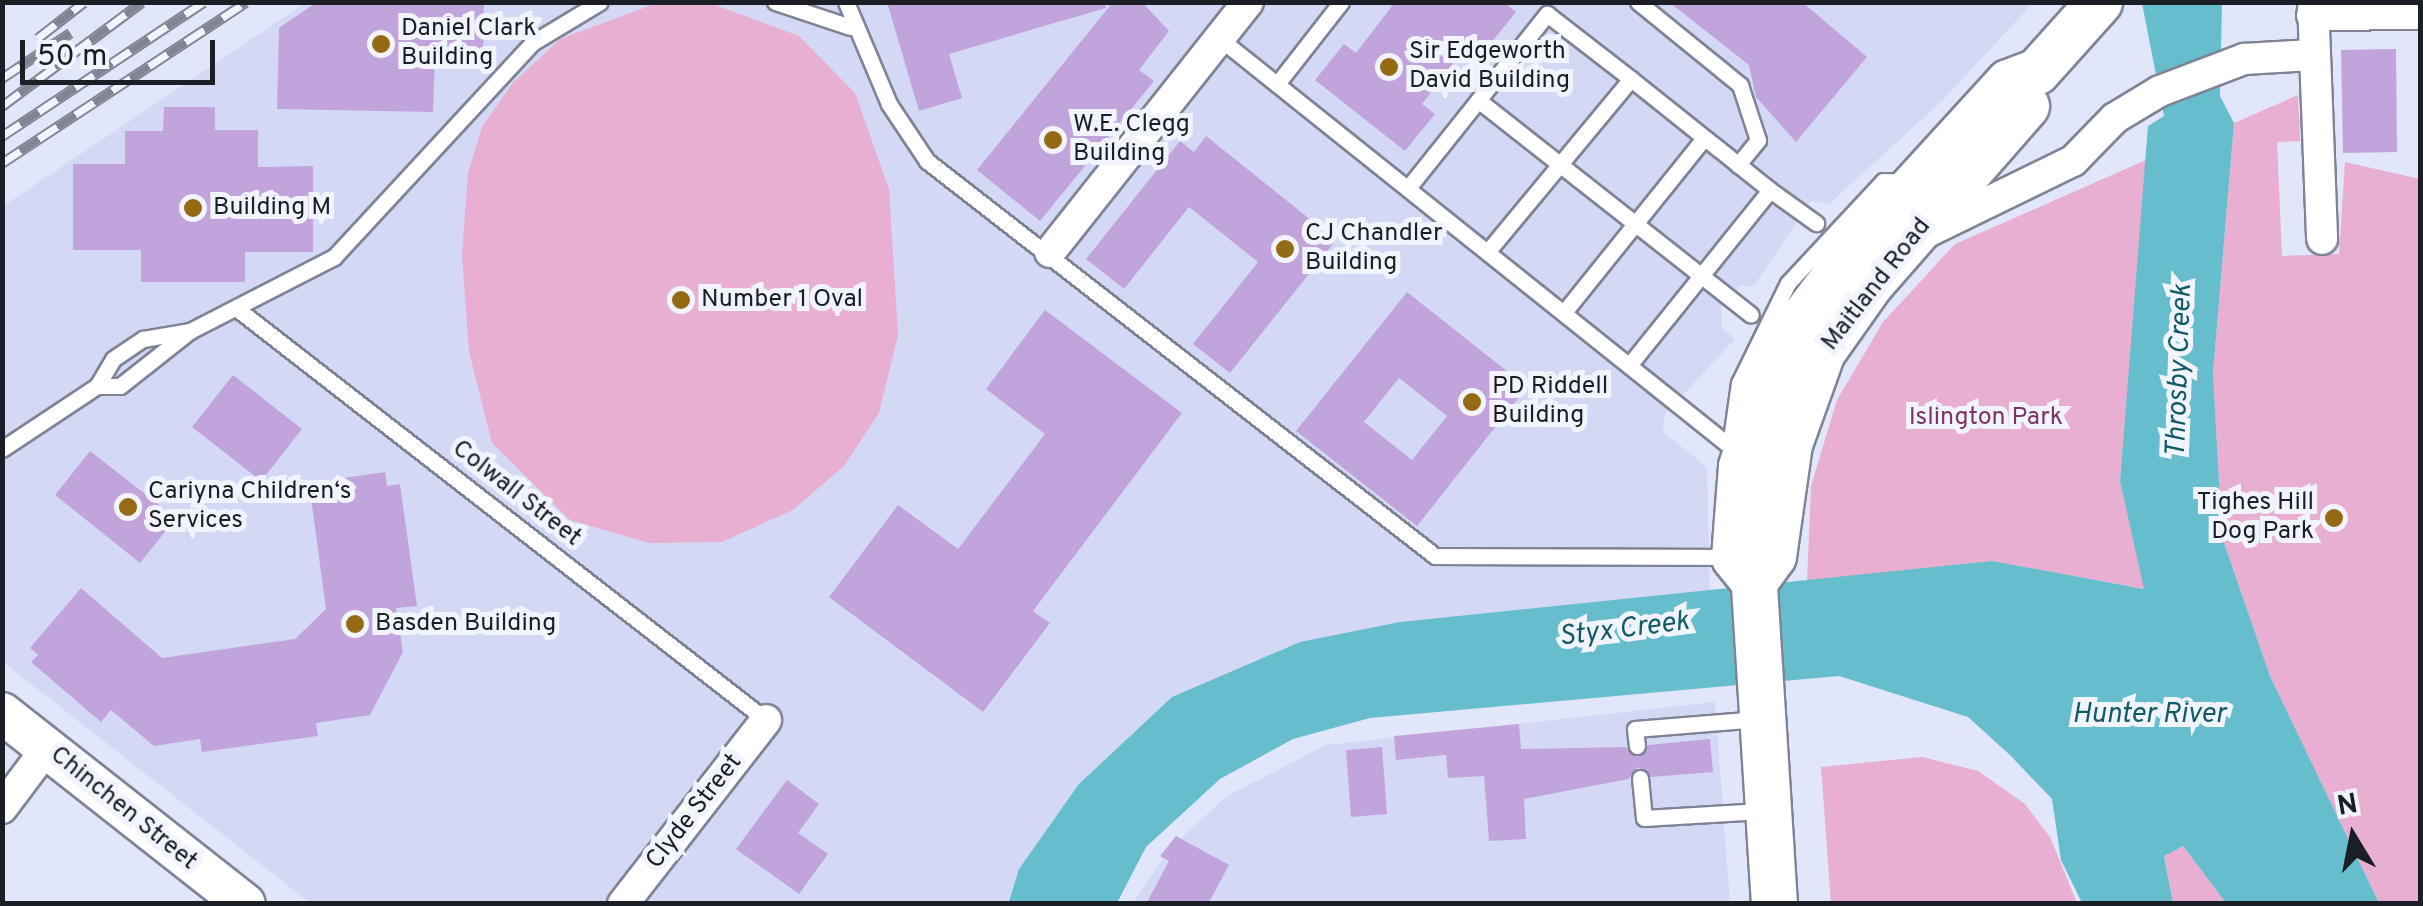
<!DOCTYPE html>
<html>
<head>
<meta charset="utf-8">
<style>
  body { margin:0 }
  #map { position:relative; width:2423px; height:906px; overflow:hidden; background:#e1e6fb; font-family:Overpass,sans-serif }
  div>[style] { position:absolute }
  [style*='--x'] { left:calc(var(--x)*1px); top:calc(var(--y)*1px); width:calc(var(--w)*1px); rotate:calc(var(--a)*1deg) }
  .built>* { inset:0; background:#d3d9f5 }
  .green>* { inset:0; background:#e8afd2 }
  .water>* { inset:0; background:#66bdcc }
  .building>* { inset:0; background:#c2a4dd }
  .roads { filter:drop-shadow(2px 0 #7f8396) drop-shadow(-2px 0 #7f8396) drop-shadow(0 2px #7f8396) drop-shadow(0 -2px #7f8396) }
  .lane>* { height:15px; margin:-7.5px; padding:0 7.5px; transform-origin:7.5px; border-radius:7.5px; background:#fff }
  .street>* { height:30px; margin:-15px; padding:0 15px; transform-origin:15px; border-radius:15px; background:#fff }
  .secondary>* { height:40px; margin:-20px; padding:0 20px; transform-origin:20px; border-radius:20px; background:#fff }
  .primary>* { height:45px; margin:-22.5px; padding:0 22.5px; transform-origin:22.5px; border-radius:22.5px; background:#fff }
  .rail>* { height:11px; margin-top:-5.5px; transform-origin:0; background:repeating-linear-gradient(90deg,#f2f4fd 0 22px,#818593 0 44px); box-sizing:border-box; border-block:2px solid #818593 }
  .dots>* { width:28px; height:28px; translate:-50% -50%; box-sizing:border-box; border:5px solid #f2f4fd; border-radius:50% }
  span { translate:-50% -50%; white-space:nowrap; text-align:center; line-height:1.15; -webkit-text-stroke:10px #f2f4fd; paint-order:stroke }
  .poi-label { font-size:25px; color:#1c1e25 }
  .left { translate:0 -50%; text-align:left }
  .right { translate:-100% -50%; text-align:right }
  .street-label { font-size:25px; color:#1c1e25 }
  .park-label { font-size:25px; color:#7c3566 }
  .water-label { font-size:28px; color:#115b66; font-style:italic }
  .frame { position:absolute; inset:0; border:5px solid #1c1e25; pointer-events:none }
  .north { position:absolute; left:2303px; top:786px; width:100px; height:100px; -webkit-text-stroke:8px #f2f4fd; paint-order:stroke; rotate:350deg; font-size:28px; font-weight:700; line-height:40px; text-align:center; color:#1c1e25 }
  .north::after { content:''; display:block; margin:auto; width:35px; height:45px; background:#1c1e25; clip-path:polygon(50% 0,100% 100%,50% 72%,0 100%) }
  .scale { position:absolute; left:20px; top:40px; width:195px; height:45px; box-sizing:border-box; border:5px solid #1c1e25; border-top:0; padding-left:12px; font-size:30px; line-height:35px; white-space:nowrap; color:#1c1e25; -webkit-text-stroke:8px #f2f4fd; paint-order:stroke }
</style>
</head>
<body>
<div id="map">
  <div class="built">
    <div style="clip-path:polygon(305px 3px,2033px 3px,1942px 101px,1829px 204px,1811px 201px,1753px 287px,1741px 285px,1721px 308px,1722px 328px,1735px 339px,1665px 414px,1663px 432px,1707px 467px,1710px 593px,1400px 622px,1019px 869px,1007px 903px,310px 903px,3px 662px,2px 207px)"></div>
    <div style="clip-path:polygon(1715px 702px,1730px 903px,1132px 904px,1170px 848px,1227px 796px,1327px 745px)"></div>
  </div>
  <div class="green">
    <div style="clip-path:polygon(660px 2px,710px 3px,799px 36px,855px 93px,889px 189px,898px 335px,879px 413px,844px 466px,793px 510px,722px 542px,649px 543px,570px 520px,492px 443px,469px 352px,462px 255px,468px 173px,482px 127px,512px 84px,560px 39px)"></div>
    <div style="clip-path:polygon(2298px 95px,2300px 141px,2277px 142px,2282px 256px,2339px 254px,2345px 162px,2420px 179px,2420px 903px,2379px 903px,2270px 676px,2222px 537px,2213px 373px,2234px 123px)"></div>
    <div style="clip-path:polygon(2146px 160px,2120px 481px,2145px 589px,1991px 561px,1807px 582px,1811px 486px,1837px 400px,1883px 322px,1955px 244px)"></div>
    <div style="clip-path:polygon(1922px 757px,1978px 771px,2025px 804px,2050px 837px,2077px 903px,1831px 903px,1821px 767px)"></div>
    <div style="clip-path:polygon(2183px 846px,2226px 903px,2173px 903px,2164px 855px)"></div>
  </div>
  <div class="water">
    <div style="clip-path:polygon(2142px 3px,2222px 3px,2220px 96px,2234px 123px,2213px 373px,2222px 537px,2270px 676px,2379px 903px,2226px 903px,2183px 846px,2164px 856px,2173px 903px,2082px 903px,2061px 860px,2052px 799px,2010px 755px,1968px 717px,1839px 676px,1370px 718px,1293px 739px,1220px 779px,1146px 847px,1117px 903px,1008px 904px,1019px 869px,1079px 784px,1172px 697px,1300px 642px,1400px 622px,1992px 561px,2144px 589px,2120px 481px,2148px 126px,2164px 116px)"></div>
  </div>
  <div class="building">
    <div style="clip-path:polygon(317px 2px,484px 2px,483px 62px,435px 60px,433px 112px,277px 109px,279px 28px)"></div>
    <div style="clip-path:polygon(887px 2px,1105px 2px,1106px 8px,949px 54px,962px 98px,919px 111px)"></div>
    <div style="clip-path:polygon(1113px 2px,1142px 2px,1169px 31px,1139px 70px,1154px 81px,1040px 221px,977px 170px)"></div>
    <div style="clip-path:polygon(1395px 2px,1504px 2px,1516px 12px,1487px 48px,1473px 38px,1422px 104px,1435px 114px,1405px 151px,1315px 80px,1344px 44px,1356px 53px)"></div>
    <div style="clip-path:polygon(1669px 2px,1802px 2px,1867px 57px,1796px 142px,1756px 97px,1749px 65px)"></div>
    <div style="clip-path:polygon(2396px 49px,2397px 152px,2343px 153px,2341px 50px)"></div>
    <div style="clip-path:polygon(164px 107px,215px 107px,215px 130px,258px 130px,258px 167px,313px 166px,313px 252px,245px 252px,245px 282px,141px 282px,141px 250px,73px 250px,73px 164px,125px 164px,125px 131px,163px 131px)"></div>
    <div style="clip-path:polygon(1206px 136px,1336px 240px,1230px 373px,1193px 344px,1258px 262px,1189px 207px,1124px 289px,1086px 259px,1180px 141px,1194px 152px)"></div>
    <div style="clip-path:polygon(evenodd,1407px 292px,1527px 387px,1417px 526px,1296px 431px,1407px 292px,1399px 378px,1447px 416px,1412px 460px,1364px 422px,1399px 378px)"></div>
    <div style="clip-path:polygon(1045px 310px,1182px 413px,1033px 611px,1050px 623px,983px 712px,829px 597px,898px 505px,958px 549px,1045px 434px,986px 389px)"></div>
    <div style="clip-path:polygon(233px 375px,302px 429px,261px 481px,192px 427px)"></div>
    <div style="clip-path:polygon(90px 451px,176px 518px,140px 563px,55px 495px)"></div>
    <div style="clip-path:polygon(385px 472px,387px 486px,400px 484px,417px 606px,396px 608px,403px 652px,370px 715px,316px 723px,318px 736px,202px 752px,200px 739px,154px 746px,111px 710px,101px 722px,31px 662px,38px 655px,30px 648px,81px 588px,162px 658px,295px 639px,326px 609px,309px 483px)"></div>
    <div style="clip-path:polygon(1519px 724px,1521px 749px,1626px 747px,1637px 757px,1648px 745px,1710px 739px,1713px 772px,1651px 777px,1638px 767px,1629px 779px,1524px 799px,1526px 839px,1489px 841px,1484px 776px,1448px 778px,1446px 755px,1396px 760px,1394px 736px)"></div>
    <div style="clip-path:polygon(1382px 747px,1387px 814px,1351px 817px,1346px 750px)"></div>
    <div style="clip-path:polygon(787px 780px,819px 804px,798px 833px,828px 854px,799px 894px,736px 849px)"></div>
    <div style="clip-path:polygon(1176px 836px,1229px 865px,1208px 904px,1146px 904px,1169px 861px,1160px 856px)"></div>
  </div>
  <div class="roads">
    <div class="lane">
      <div style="--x:775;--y:2;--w:79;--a:18.4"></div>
      <div style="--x:846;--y:2;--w:111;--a:67.1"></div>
      <div style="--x:889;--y:104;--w:69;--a:56.3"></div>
      <div style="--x:927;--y:161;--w:643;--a:37.87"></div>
      <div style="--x:1435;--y:556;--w:297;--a:0.2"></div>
      <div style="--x:1638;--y:2;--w:132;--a:39.1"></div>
      <div style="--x:1740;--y:85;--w:58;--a:71.9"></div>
      <div style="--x:1758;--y:140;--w:32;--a:129"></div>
      <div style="--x:1219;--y:38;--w:657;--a:38.63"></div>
      <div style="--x:1277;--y:84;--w:104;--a:-52"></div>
      <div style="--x:1478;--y:100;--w:347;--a:38.2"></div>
      <div style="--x:1408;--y:188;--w:223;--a:-51.4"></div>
      <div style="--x:1547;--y:14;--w:106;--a:37.7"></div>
      <div style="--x:1631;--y:79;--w:178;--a:38.6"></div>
      <div style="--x:1770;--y:190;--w:222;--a:128.8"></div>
      <div style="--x:1770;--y:190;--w:57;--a:35.7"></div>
      <div style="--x:1488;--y:251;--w:224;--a:-50.3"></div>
      <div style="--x:236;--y:308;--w:671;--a:37.86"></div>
      <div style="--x:1565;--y:311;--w:222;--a:-51.2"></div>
      <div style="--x:97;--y:386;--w:23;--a:0"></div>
      <div style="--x:120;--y:386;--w:89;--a:-38.2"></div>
      <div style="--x:1731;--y:439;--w:57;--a:-81.9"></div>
      <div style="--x:1739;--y:383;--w:111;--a:-63.9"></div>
      <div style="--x:1788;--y:283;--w:139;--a:-47"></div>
      <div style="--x:1883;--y:181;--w:24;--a:2"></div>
      <div style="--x:2;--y:449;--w:114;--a:-33.6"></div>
      <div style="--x:97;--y:386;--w:31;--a:-59"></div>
      <div style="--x:113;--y:359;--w:36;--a:-34"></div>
      <div style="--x:143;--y:339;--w:48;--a:-9.7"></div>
      <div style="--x:190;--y:331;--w:162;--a:-27.2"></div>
      <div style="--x:334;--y:257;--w:292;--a:-47.2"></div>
      <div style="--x:532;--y:43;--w:79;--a:-31.1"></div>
      <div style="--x:1637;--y:746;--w:17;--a:-97"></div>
      <div style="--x:1635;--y:729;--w:124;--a:-4.6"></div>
      <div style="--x:1640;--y:778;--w:40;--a:84.3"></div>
      <div style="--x:1644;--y:818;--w:118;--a:-3.4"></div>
    </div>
    <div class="street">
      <div style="--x:2313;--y:2;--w:237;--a:87.8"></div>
      <div style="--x:2312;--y:15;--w:108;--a:-0.5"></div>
      <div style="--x:1923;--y:234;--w:167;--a:-26"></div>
      <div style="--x:2073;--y:161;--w:60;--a:-45.7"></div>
      <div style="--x:2115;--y:118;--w:52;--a:-31"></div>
      <div style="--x:2160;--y:91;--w:90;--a:-20.9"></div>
      <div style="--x:2244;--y:59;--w:68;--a:-3.4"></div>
      <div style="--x:1050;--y:252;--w:319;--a:-51.6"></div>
      <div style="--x:2;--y:808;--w:75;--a:-53.1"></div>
      <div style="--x:623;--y:904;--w:233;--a:-52.1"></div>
    </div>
    <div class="secondary">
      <div style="--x:2;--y:713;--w:309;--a:38.2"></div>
    </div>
    <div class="primary">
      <div style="--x:1754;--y:582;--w:32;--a:-54"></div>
      <div style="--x:1773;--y:556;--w:113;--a:-81.9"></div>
      <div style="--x:1789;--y:444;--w:98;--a:-70.3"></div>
      <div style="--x:1822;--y:352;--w:83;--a:-54.8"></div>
      <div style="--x:1870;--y:284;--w:237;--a:-48.8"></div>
      <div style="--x:1774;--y:904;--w:323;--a:-93.6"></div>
      <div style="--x:1754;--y:582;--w:32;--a:-129"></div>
      <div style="--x:1734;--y:557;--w:91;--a:-85.6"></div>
      <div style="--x:1741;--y:466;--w:66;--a:-72.4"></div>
      <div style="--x:1761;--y:403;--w:82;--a:-65.6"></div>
      <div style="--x:1795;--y:328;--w:93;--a:-52.9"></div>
      <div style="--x:1851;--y:254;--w:233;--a:-47.6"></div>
      <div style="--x:2008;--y:82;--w:31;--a:-21"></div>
      <div style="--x:2037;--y:71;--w:93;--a:-48.1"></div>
    </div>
  </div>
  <div class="rail">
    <div style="--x:38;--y:38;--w:58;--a:-38"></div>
    <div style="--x:2;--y:78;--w:82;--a:-33.5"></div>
    <div style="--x:2;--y:106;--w:174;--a:-36.6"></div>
    <div style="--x:2;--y:136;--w:242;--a:-33.6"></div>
    <div style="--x:2;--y:163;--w:292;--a:-33.4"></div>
  </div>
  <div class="dots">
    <div style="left:381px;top:44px;background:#946a14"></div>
    <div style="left:1389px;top:67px;background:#946a14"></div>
    <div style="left:1053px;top:140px;background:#946a14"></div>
    <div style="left:193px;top:208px;background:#946a14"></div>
    <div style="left:1285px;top:249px;background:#946a14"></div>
    <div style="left:681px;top:300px;background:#946a14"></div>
    <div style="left:1472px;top:402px;background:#946a14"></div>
    <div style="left:128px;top:507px;background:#946a14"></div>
    <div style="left:2334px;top:518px;background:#946a14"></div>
    <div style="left:355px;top:624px;background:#946a14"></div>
  </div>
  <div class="poi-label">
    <span class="left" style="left:401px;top:44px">Daniel Clark<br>Building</span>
    <span class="left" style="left:1409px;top:67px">Sir Edgeworth<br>David Building</span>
    <span class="left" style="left:1073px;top:140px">W.E. Clegg<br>Building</span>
    <span class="left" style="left:213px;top:208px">Building M</span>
    <span class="left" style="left:1305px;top:249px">CJ Chandler<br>Building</span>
    <span class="left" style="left:701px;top:300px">Number 1 Oval</span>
    <span class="left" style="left:1492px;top:402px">PD Riddell<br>Building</span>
    <span class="left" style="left:148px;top:507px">Cariyna Children‘s<br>Services</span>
    <span class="right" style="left:2314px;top:518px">Tighes Hill<br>Dog Park</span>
    <span class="left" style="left:375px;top:624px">Basden Building</span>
  </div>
  <div class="street-label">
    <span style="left:1877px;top:285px;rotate:-52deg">Maitland Road</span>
    <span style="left:516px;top:494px;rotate:38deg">Colwall Street</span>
    <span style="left:123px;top:809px;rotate:39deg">Chinchen Street</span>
    <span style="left:695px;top:812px;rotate:-52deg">Clyde Street</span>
  </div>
  <div class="park-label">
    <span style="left:1986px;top:418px">Islington Park</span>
  </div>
  <div class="water-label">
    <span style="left:2180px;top:371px;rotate:-88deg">Throsby Creek</span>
    <span style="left:1624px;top:630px;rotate:-7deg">Styx Creek</span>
    <span style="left:2149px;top:715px">Hunter River</span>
  </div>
  <div class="frame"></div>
  <div class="north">N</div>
  <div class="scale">50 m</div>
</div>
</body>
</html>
